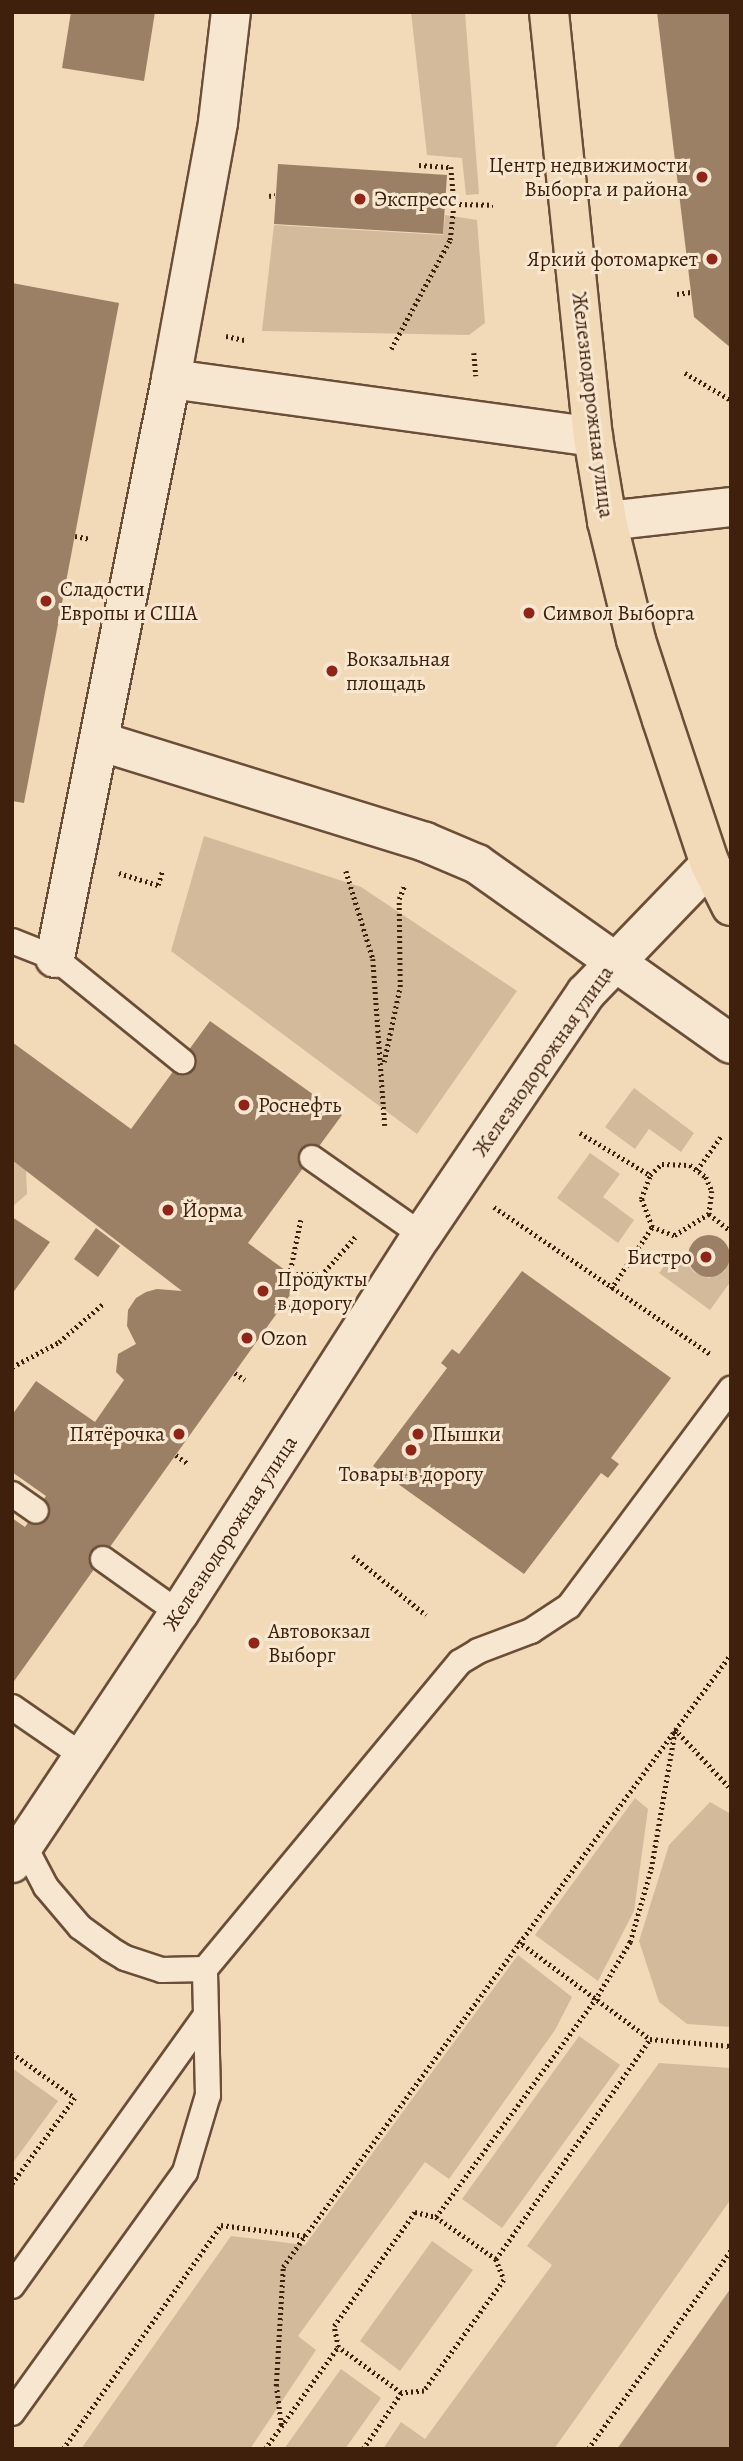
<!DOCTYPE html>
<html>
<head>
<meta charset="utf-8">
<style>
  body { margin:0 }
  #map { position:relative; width:743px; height:2461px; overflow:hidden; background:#f2d9b7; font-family:Alegreya,serif }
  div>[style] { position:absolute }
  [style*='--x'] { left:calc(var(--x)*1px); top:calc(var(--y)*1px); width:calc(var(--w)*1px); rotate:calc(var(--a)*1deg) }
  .green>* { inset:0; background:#d3ba9a }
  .water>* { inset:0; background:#b59a7d }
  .building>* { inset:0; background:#9c8065 }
  .round { border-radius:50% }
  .path>* { height:4.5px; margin-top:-2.25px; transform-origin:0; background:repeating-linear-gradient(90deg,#3e200d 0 2px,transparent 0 5.5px) }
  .roads { filter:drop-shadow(2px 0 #6b4e38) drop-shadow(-2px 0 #6b4e38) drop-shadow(0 2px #6b4e38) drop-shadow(0 -2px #6b4e38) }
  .lane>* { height:24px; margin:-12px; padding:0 12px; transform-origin:12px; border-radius:12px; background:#f7e6d0 }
  .street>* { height:38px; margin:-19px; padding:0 19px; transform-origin:19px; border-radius:19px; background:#f7e6d0 }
  .secondary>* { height:38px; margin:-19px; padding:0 19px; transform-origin:19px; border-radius:19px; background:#f7e6d0 }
  .primary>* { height:38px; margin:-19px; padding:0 19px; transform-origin:19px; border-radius:19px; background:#f2d9b7 }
  .dots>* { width:19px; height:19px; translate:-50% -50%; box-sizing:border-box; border:4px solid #f7e6d0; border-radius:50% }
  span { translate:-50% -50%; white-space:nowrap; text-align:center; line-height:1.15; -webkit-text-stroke:6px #f7e6d0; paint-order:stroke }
  .poi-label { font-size:21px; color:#3e200d }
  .right { translate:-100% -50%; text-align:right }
  .left { translate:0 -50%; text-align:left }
  .street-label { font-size:21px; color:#3e200d }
  .frame { position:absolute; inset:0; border:14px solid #3e200d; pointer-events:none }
</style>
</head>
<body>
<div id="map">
  <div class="green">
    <div style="clip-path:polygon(411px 12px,465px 12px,479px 194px,466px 195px,462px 158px,427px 155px)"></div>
    <div style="clip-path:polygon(445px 215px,477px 220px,485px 323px,469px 335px,262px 331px,274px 225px,443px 235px)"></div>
    <div style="clip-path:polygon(204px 836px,361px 887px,517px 991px,417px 1134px,171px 951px)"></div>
    <div style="clip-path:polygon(634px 1088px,694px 1133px,681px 1152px,649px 1129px,635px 1149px,605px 1127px)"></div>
    <div style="clip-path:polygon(590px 1153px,620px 1174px,603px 1197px,634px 1220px,618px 1243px,557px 1198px)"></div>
    <div style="clip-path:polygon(12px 1160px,26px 1170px,27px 1194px,12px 1207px)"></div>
    <div style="clip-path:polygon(676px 1251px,694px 1272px,709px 1278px,725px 1271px,731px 1256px,731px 1281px,710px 1310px,659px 1273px)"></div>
    <div style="clip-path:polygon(635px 1798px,648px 1809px,634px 1911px,598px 1981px,535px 1935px)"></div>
    <div style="clip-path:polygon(710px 1802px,731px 1814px,731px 2027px,687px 2024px,659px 2002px,639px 1941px,669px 1845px)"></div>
    <div style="clip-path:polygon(518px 1955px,572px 1997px,555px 2030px,449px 2179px,425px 2162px,298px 2336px,316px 2350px,250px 2449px,81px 2449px,231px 2236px,305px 2245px)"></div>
    <div style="clip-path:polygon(579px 2036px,620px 2065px,502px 2228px,462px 2199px)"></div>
    <div style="clip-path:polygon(659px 2063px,731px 2068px,731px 2199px,554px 2449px,383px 2449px,401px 2422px,425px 2439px,552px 2265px,527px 2246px)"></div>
    <div style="clip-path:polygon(12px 2068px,58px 2101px,12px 2164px)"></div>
    <div style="clip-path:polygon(432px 2241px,473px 2270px,400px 2371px,360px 2341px)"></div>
    <div style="clip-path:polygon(341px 2369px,381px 2398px,345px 2449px,284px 2449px)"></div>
  </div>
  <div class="water">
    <div style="clip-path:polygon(731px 2288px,731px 2449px,617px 2449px)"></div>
  </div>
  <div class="building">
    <div style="clip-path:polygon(71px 12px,155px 12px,144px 81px,62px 68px)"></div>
    <div style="clip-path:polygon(657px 12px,731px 12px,731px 348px,694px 317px)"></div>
    <div style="clip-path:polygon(278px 164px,447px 175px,443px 234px,274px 224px)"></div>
    <div style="clip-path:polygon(12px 283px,119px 303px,24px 803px,12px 801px)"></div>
    <div style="clip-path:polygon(210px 1021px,342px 1115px,248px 1243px,300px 1281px,12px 1684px,12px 1518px,25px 1527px,46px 1496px,12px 1472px,12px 1415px,36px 1381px,95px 1422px,124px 1380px,116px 1372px,118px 1354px,136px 1344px,127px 1326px,128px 1310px,136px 1298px,146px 1292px,157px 1289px,182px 1291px,12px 1160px,12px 1042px,131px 1129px)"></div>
    <div style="clip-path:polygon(12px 1217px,50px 1242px,12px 1294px)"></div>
    <div style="clip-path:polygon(96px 1228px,120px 1246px,98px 1277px,74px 1259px)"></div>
    <div class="round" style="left:688px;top:1235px;width:42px;height:42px"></div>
    <div style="clip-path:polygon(522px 1271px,671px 1378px,611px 1458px,619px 1464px,608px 1478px,601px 1473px,524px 1574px,373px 1466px,447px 1368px,441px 1363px,452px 1349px,459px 1354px)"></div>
  </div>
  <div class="path">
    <div style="--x:419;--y:165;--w:32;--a:4"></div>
    <div style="--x:451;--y:167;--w:37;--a:85"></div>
    <div style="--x:454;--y:204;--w:10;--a:-174"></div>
    <div style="--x:661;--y:170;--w:15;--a:-8"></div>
    <div style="--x:269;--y:196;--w:6;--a:-9"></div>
    <div style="--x:677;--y:294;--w:14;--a:-8"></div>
    <div style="--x:226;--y:336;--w:19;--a:12"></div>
    <div style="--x:391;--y:349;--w:124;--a:-61.6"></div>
    <div style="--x:450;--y:240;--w:36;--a:-84"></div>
    <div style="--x:454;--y:204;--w:39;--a:1"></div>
    <div style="--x:474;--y:353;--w:23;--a:85"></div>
    <div style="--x:685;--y:373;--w:53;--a:30.4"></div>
    <div style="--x:75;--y:536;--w:16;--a:11"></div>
    <div style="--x:65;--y:585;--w:16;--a:14"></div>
    <div style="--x:346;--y:871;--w:92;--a:72.9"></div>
    <div style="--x:373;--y:959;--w:167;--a:85.9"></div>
    <div style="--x:119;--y:873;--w:41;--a:17.1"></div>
    <div style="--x:158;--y:885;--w:14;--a:-73"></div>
    <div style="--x:384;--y:1062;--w:77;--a:-78"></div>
    <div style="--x:400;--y:987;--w:88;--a:-90.7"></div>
    <div style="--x:399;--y:899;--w:16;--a:-68"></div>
    <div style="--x:580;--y:1133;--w:82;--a:31"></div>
    <div style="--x:662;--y:1164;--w:28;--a:2"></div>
    <div style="--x:690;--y:1165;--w:20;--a:37"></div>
    <div style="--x:706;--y:1177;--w:15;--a:67"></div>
    <div style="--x:712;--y:1191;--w:23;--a:97"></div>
    <div style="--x:709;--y:1214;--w:41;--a:147.8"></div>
    <div style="--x:674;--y:1236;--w:24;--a:-158"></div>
    <div style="--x:652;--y:1227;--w:30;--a:-111"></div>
    <div style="--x:641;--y:1199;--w:26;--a:-69"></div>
    <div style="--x:650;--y:1175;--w:16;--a:-43"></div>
    <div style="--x:697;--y:1170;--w:43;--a:-54.5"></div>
    <div style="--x:494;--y:1207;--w:261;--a:34.2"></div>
    <div style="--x:709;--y:1214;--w:28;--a:38"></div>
    <div style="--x:301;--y:1220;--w:55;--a:101.5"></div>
    <div style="--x:290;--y:1274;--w:31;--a:0"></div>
    <div style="--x:310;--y:1288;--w:69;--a:-48.5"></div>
    <div style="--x:611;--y:1289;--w:74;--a:-56.5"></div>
    <div style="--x:283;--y:1304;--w:13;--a:32"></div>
    <div style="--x:12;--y:1367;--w:53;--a:-28"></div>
    <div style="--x:59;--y:1342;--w:60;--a:-40.9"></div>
    <div style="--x:235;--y:1373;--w:12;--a:35"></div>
    <div style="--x:176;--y:1455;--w:14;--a:36"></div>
    <div style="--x:353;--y:1556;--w:94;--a:38.9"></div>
    <div style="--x:675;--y:1729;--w:82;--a:47"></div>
    <div style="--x:518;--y:1941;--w:164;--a:36.6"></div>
    <div style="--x:650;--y:2039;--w:81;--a:4.9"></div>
    <div style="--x:12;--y:2053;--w:77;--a:35.5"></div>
    <div style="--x:75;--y:2098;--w:107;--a:126.2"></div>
    <div style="--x:415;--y:2212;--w:22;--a:13"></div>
    <div style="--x:436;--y:2217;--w:73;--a:35"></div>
    <div style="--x:496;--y:2259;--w:22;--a:69"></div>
    <div style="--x:504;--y:2280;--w:137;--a:125.8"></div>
    <div style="--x:424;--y:2391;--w:23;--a:175"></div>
    <div style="--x:401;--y:2393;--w:78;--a:-143.9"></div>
    <div style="--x:338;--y:2347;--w:21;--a:-101"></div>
    <div style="--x:334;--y:2326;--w:140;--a:-54.6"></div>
    <div style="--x:436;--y:2217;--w:269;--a:-53.8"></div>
    <div style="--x:595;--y:2000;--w:68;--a:-58.9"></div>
    <div style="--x:630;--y:1942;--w:76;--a:-74"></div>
    <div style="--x:651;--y:1869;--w:141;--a:-80.2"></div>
    <div style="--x:496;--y:2259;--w:269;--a:-55"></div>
    <div style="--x:281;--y:2425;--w:39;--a:-97"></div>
    <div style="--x:276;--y:2386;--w:119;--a:-86.6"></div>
    <div style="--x:283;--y:2267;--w:38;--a:-55"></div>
    <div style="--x:63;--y:2449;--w:274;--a:-54.8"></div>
    <div style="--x:221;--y:2225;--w:85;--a:7.5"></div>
    <div style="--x:305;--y:2236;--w:721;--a:-53.8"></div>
    <div style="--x:265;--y:2449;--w:125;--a:-54.4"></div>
    <div style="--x:363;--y:2449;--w:68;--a:-55.8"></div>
    <div style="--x:588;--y:2449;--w:245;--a:-54.3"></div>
  </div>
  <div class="roads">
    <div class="lane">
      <div style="--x:12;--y:941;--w:46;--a:21.6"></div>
      <div style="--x:55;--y:958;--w:164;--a:39"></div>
      <div style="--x:312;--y:1158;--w:134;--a:35"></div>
      <div style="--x:12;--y:1494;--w:29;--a:35"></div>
      <div style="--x:103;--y:1559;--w:93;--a:35.4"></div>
      <div style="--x:12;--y:1707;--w:86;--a:34.6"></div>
      <div style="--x:24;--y:1845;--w:47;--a:62.4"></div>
      <div style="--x:46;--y:1887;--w:52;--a:49.6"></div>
      <div style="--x:80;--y:1927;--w:37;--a:36"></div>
      <div style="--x:110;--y:1949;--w:17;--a:31"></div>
      <div style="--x:125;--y:1958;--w:39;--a:18"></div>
      <div style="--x:162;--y:1970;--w:43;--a:-1.3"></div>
      <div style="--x:205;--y:1969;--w:399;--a:-50.3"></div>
      <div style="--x:460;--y:1662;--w:21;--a:-31"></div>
      <div style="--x:478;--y:1651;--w:57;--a:-20.7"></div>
      <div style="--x:531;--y:1631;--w:45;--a:-33.3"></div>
      <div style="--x:569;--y:1606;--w:271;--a:-53.3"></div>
      <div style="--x:12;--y:2286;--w:333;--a:-54.4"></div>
      <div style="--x:12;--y:2413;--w:297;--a:-54.3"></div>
      <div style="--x:185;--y:2172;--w:80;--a:-73.4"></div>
      <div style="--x:208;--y:2095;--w:126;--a:-91.4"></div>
    </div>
    <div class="street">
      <div style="--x:171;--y:379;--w:426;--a:7.8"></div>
      <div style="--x:99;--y:741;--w:341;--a:17.2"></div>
      <div style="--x:425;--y:842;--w:56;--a:22.9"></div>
      <div style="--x:477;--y:864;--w:311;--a:35.3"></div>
      <div style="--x:55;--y:958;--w:591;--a:-78.67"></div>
      <div style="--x:171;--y:379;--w:261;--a:-79.6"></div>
      <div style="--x:218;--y:122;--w:111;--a:-83.3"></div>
      <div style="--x:12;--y:1863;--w:301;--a:-56.3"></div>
      <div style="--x:179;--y:1613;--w:449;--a:-57.3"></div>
      <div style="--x:422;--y:1235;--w:292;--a:-55.9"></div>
      <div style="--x:586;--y:993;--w:179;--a:-46.1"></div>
    </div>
    <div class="secondary">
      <div style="--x:607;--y:521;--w:125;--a:-6.4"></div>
    </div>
    <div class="primary">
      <div style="--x:549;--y:12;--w:427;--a:84.1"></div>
      <div style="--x:593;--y:437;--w:85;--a:80.5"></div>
      <div style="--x:607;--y:521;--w:122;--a:76.3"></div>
      <div style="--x:636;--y:640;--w:84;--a:72"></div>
      <div style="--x:662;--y:720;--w:152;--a:71.6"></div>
      <div style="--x:710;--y:864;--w:47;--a:63.4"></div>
    </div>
  </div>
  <div class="dots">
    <div style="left:702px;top:177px;background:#8f2418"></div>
    <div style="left:360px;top:199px;background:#8f2418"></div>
    <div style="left:712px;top:259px;background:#8f2418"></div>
    <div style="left:46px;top:601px;background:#8f2418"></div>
    <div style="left:529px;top:613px;background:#8f2418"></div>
    <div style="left:332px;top:671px;background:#8f2418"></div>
    <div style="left:244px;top:1105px;background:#8f2418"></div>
    <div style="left:168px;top:1210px;background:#8f2418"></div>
    <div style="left:706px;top:1257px;background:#8f2418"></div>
    <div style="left:263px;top:1291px;background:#8f2418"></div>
    <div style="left:247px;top:1338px;background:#8f2418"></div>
    <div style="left:179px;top:1434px;background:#8f2418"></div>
    <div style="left:418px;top:1434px;background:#8f2418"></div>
    <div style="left:411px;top:1450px;background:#8f2418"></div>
    <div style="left:254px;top:1643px;background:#8f2418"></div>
  </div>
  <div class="poi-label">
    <span class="right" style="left:688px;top:177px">Центр недвижимости<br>Выборга и района</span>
    <span class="left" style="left:374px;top:199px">Экспресс</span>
    <span class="right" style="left:698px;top:259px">Яркий фотомаркет</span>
    <span class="left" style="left:60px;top:601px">Сладости<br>Европы и США</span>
    <span class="left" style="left:543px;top:613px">Символ Выборга</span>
    <span class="left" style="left:346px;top:671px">Вокзальная<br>площадь</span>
    <span class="left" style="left:258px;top:1105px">Роснефть</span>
    <span class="left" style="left:182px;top:1210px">Йорма</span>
    <span class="right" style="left:692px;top:1257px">Бистро</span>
    <span class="left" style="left:277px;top:1291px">Продукты<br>в дорогу</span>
    <span class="left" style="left:261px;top:1338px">Ozon</span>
    <span class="right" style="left:165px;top:1434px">Пятёрочка</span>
    <span class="left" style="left:432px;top:1434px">Пышки</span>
    <span style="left:411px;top:1474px">Товары в дорогу</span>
    <span class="left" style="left:268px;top:1643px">Автовокзал<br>Выборг</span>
  </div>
  <div class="street-label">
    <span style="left:593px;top:405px;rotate:83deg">Железнодорожная улица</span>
    <span style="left:543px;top:1061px;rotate:-55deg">Железнодорожная улица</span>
    <span style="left:230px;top:1533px;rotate:-57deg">Железнодорожная улица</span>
  </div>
  <div class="frame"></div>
</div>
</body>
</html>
